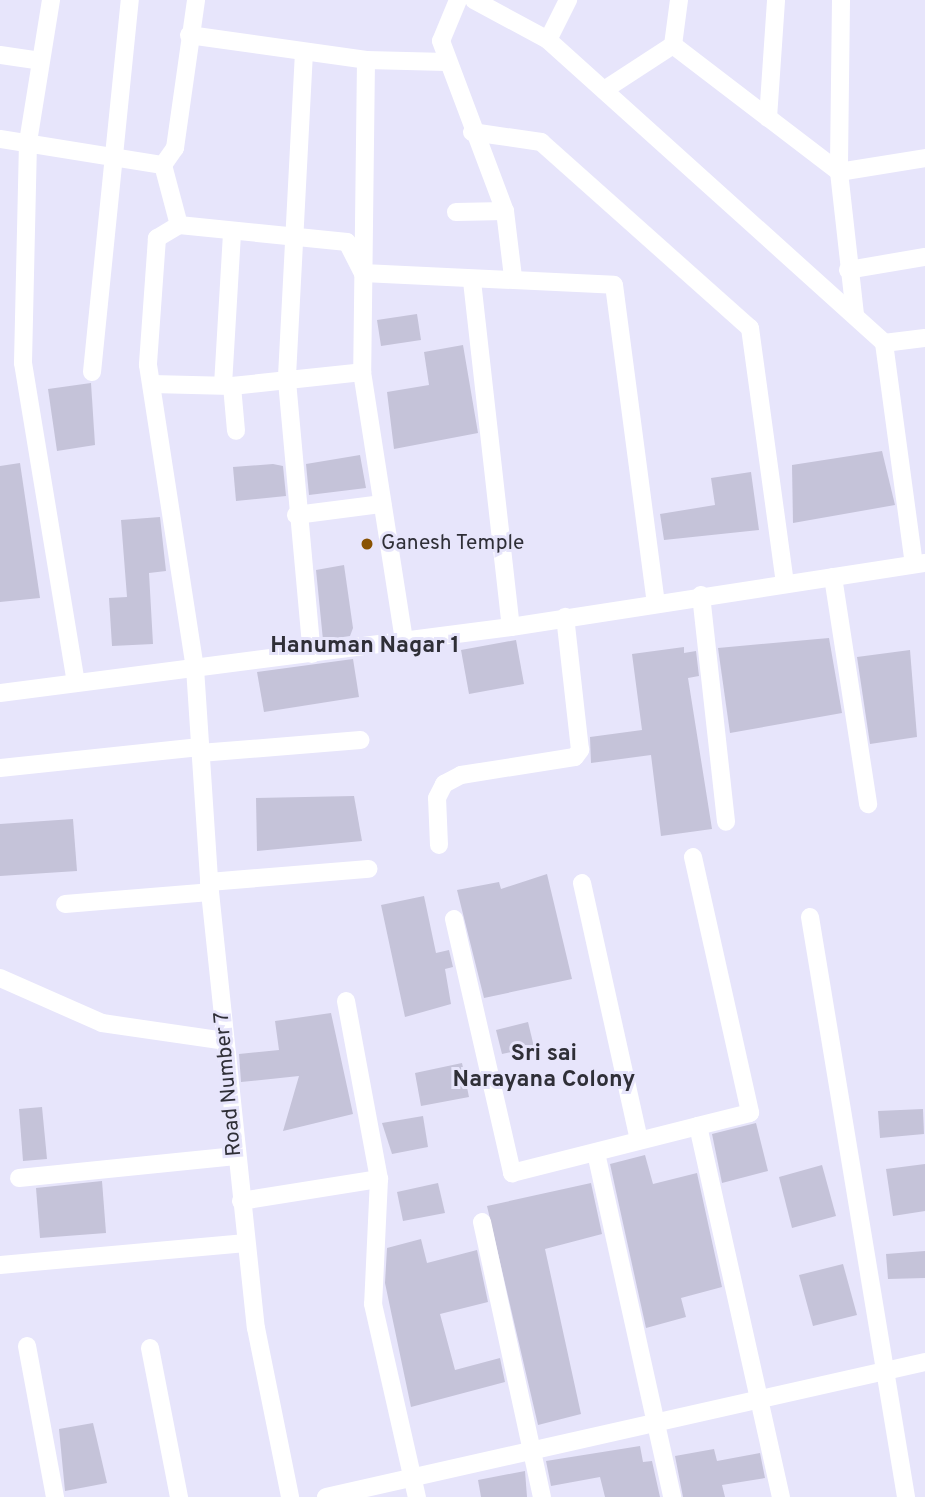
<!DOCTYPE html>
<html>
<head>
<meta charset="utf-8">
<style>
  body { margin:0 }
  #map { position:relative; width:925px; height:1497px; overflow:hidden; background:#e7e5fb; font-family:Overpass,sans-serif }
  div>[style] { position:absolute }
  [style*='--x'] { left:calc(var(--x)*1px); top:calc(var(--y)*1px); width:calc(var(--w)*1px); rotate:calc(var(--a)*1deg) }
  .building>* { inset:0; background:#c5c3d9 }
  .minor>* { height:18px; margin:-9px; padding:0 9px; transform-origin:9px; border-radius:9px; background:#fff }
  .dots>* { width:19px; height:19px; translate:-50% -50%; box-sizing:border-box; border:4px solid #e7e5fb; border-radius:50% }
  span { translate:-50% -50%; white-space:nowrap; text-align:center; line-height:1.15; -webkit-text-stroke:6px #e7e5fb; paint-order:stroke }
  .poi-label { font-size:21px; color:#2f2f37 }
  .left { translate:0 -50%; text-align:left }
  .street-label { font-size:21px; color:#2f2f37 }
  .neighbourhood-label { font-size:23px; color:#2f2f37; font-weight:700 }
</style>
</head>
<body>
<div id="map">
  <div class="building">
    <div style="clip-path:polygon(417px 314px,421px 340px,381px 346px,377px 320px)"></div>
    <div style="clip-path:polygon(463px 345px,478px 433px,394px 449px,387px 392px,429px 385px,424px 352px)"></div>
    <div style="clip-path:polygon(91px 383px,95px 445px,57px 451px,48px 389px)"></div>
    <div style="clip-path:polygon(882px 451px,895px 505px,793px 523px,792px 465px)"></div>
    <div style="clip-path:polygon(360px 455px,366px 488px,309px 495px,306px 464px)"></div>
    <div style="clip-path:polygon(20px 463px,40px 598px,0 602px,0 466px)"></div>
    <div style="clip-path:polygon(273px 464px,283px 466px,286px 496px,236px 501px,233px 467px)"></div>
    <div style="clip-path:polygon(751px 472px,759px 530px,664px 540px,660px 514px,715px 505px,711px 478px)"></div>
    <div style="clip-path:polygon(160px 517px,166px 571px,149px 573px,153px 644px,112px 646px,109px 598px,127px 597px,121px 520px)"></div>
    <div style="clip-path:polygon(344px 565px,353px 628px,350px 636px,323px 640px,316px 570px)"></div>
    <div style="clip-path:polygon(829px 638px,842px 713px,730px 733px,718px 648px)"></div>
    <div style="clip-path:polygon(516px 640px,524px 684px,469px 694px,461px 650px)"></div>
    <div style="clip-path:polygon(684px 647px,684px 653px,696px 651px,699px 676px,688px 678px,712px 829px,661px 836px,651px 755px,591px 763px,590px 737px,642px 730px,632px 654px)"></div>
    <div style="clip-path:polygon(910px 650px,917px 737px,870px 744px,857px 657px)"></div>
    <div style="clip-path:polygon(353px 659px,359px 697px,264px 712px,257px 672px)"></div>
    <div style="clip-path:polygon(354px 796px,362px 841px,257px 851px,256px 798px)"></div>
    <div style="clip-path:polygon(73px 819px,77px 871px,0 876px,0 824px)"></div>
    <div style="clip-path:polygon(547px 874px,572px 979px,484px 998px,457px 890px,499px 882px,501px 889px)"></div>
    <div style="clip-path:polygon(424px 896px,436px 953px,449px 950px,453px 967px,445px 969px,451px 1004px,405px 1017px,381px 905px)"></div>
    <div style="clip-path:polygon(331px 1013px,353px 1114px,283px 1131px,299px 1076px,241px 1082px,239px 1054px,279px 1050px,275px 1021px)"></div>
    <div style="clip-path:polygon(528px 1022px,534px 1047px,502px 1054px,496px 1030px)"></div>
    <div style="clip-path:polygon(462px 1063px,469px 1097px,421px 1106px,415px 1073px)"></div>
    <div style="clip-path:polygon(42px 1107px,47px 1159px,23px 1161px,19px 1109px)"></div>
    <div style="clip-path:polygon(923px 1109px,924px 1134px,880px 1138px,878px 1111px)"></div>
    <div style="clip-path:polygon(423px 1116px,428px 1147px,392px 1154px,382px 1123px)"></div>
    <div style="clip-path:polygon(756px 1123px,768px 1171px,722px 1183px,712px 1134px)"></div>
    <div style="clip-path:polygon(645px 1155px,653px 1184px,697px 1173px,722px 1287px,681px 1298px,686px 1317px,646px 1328px,610px 1164px)"></div>
    <div style="clip-path:polygon(925px 1164px,925px 1211px,893px 1216px,886px 1169px)"></div>
    <div style="clip-path:polygon(822px 1165px,836px 1216px,792px 1228px,779px 1177px)"></div>
    <div style="clip-path:polygon(102px 1181px,106px 1233px,40px 1238px,36px 1188px)"></div>
    <div style="clip-path:polygon(438px 1183px,445px 1213px,403px 1221px,397px 1192px)"></div>
    <div style="clip-path:polygon(591px 1183px,602px 1234px,545px 1249px,581px 1414px,538px 1425px,487px 1206px)"></div>
    <div style="clip-path:polygon(421px 1239px,427px 1263px,477px 1250px,488px 1302px,440px 1314px,455px 1370px,500px 1358px,505px 1382px,411px 1407px,385px 1283px,387px 1248px)"></div>
    <div style="clip-path:polygon(925px 1251px,925px 1278px,888px 1279px,886px 1254px)"></div>
    <div style="clip-path:polygon(843px 1264px,857px 1315px,813px 1326px,799px 1275px)"></div>
    <div style="clip-path:polygon(93px 1423px,107px 1483px,65px 1491px,59px 1429px)"></div>
    <div style="clip-path:polygon(640px 1446px,643px 1462px,652px 1461px,660px 1497px,605px 1497px,600px 1477px,551px 1486px,546px 1461px)"></div>
    <div style="clip-path:polygon(714px 1449px,717px 1461px,760px 1453px,765px 1478px,722px 1485px,725px 1497px,683px 1497px,675px 1456px)"></div>
    <div style="clip-path:polygon(525px 1471px,527px 1497px,481px 1497px,478px 1480px)"></div>
  </div>
  <div class="minor">
    <div style="--x:51;--y:0;--w:144;--a:99.2"></div>
    <div style="--x:28;--y:142;--w:221;--a:91.3"></div>
    <div style="--x:23;--y:363;--w:324;--a:80.6"></div>
    <div style="--x:458;--y:0;--w:44;--a:112.5"></div>
    <div style="--x:441;--y:41;--w:182;--a:69.4"></div>
    <div style="--x:505;--y:211;--w:66;--a:83.1"></div>
    <div style="--x:474;--y:0;--w:84;--a:28.4"></div>
    <div style="--x:548;--y:40;--w:452;--a:42"></div>
    <div style="--x:884;--y:343;--w:41;--a:-7"></div>
    <div style="--x:841;--y:0;--w:172;--a:90.7"></div>
    <div style="--x:839;--y:172;--w:144;--a:83.6"></div>
    <div style="--x:189;--y:35;--w:179;--a:8"></div>
    <div style="--x:366;--y:60;--w:81;--a:1.4"></div>
    <div style="--x:548;--y:40;--w:45;--a:-63.4"></div>
    <div style="--x:673;--y:45;--w:209;--a:37.4"></div>
    <div style="--x:839;--y:172;--w:87;--a:-9.2"></div>
    <div style="--x:304;--y:52;--w:329;--a:93"></div>
    <div style="--x:287;--y:381;--w:274;--a:84.8"></div>
    <div style="--x:0;--y:55;--w:41;--a:8.3"></div>
    <div style="--x:366;--y:60;--w:312;--a:90.7"></div>
    <div style="--x:362;--y:372;--w:271;--a:81.1"></div>
    <div style="--x:604;--y:90;--w:82;--a:-33.1"></div>
    <div style="--x:673;--y:45;--w:45;--a:-82.4"></div>
    <div style="--x:768;--y:118;--w:118;--a:-86.1"></div>
    <div style="--x:472;--y:132;--w:70;--a:8.2"></div>
    <div style="--x:541;--y:142;--w:280;--a:41.7"></div>
    <div style="--x:750;--y:328;--w:258;--a:82.2"></div>
    <div style="--x:0;--y:139;--w:165;--a:9.1"></div>
    <div style="--x:163;--y:165;--w:62;--a:75.1"></div>
    <div style="--x:179;--y:225;--w:169;--a:5.8"></div>
    <div style="--x:347;--y:242;--w:35;--a:63"></div>
    <div style="--x:363;--y:273;--w:251;--a:2.7"></div>
    <div style="--x:614;--y:285;--w:320;--a:82.5"></div>
    <div style="--x:163;--y:165;--w:21;--a:-55"></div>
    <div style="--x:175;--y:148;--w:149;--a:-81.9"></div>
    <div style="--x:456;--y:212;--w:49;--a:-1.2"></div>
    <div style="--x:179;--y:225;--w:26;--a:149"></div>
    <div style="--x:157;--y:238;--w:127;--a:94.1"></div>
    <div style="--x:148;--y:365;--w:307;--a:81.2"></div>
    <div style="--x:195;--y:668;--w:225;--a:86.2"></div>
    <div style="--x:210;--y:892;--w:438;--a:84"></div>
    <div style="--x:256;--y:1328;--w:172;--a:78.6"></div>
    <div style="--x:848;--y:270;--w:78;--a:-9.6"></div>
    <div style="--x:472;--y:281;--w:348;--a:83.6"></div>
    <div style="--x:884;--y:343;--w:223;--a:82.3"></div>
    <div style="--x:92;--y:372;--w:374;--a:-84.2"></div>
    <div style="--x:152;--y:384;--w:80;--a:1.4"></div>
    <div style="--x:232;--y:386;--w:131;--a:-6.1"></div>
    <div style="--x:223;--y:385;--w:153;--a:-86.6"></div>
    <div style="--x:232;--y:386;--w:45;--a:84.9"></div>
    <div style="--x:296;--y:515;--w:87;--a:-7.3"></div>
    <div style="--x:833;--y:577;--w:230;--a:81.2"></div>
    <div style="--x:701;--y:595;--w:228;--a:83.7"></div>
    <div style="--x:0;--y:693;--w:515;--a:-7.36"></div>
    <div style="--x:511;--y:627;--w:419;--a:-8.8"></div>
    <div style="--x:200;--y:753;--w:161;--a:-4.6"></div>
    <div style="--x:0;--y:768;--w:201;--a:-6"></div>
    <div style="--x:439;--y:845;--w:47;--a:-92.4"></div>
    <div style="--x:437;--y:798;--w:16;--a:-63"></div>
    <div style="--x:444;--y:784;--w:19;--a:-28"></div>
    <div style="--x:461;--y:775;--w:115;--a:-9"></div>
    <div style="--x:575;--y:757;--w:9;--a:-54"></div>
    <div style="--x:580;--y:750;--w:134;--a:-96.4"></div>
    <div style="--x:693;--y:857;--w:262;--a:77.4"></div>
    <div style="--x:750;--y:1113;--w:54;--a:166"></div>
    <div style="--x:698;--y:1126;--w:380;--a:77.4"></div>
    <div style="--x:209;--y:882;--w:160;--a:-4.7"></div>
    <div style="--x:582;--y:883;--w:263;--a:77.5"></div>
    <div style="--x:65;--y:904;--w:145;--a:-4.7"></div>
    <div style="--x:810;--y:917;--w:588;--a:80.6"></div>
    <div style="--x:454;--y:919;--w:261;--a:77.1"></div>
    <div style="--x:512;--y:1173;--w:192;--a:-14.2"></div>
    <div style="--x:0;--y:978;--w:111;--a:23.8"></div>
    <div style="--x:102;--y:1023;--w:124;--a:8.3"></div>
    <div style="--x:346;--y:1001;--w:181;--a:79.5"></div>
    <div style="--x:379;--y:1179;--w:125;--a:92.7"></div>
    <div style="--x:373;--y:1304;--w:198;--a:77.2"></div>
    <div style="--x:596;--y:1153;--w:352;--a:77.5"></div>
    <div style="--x:19;--y:1178;--w:218;--a:-5.8"></div>
    <div style="--x:241;--y:1201;--w:140;--a:-9.1"></div>
    <div style="--x:482;--y:1222;--w:281;--a:77.7"></div>
    <div style="--x:0;--y:1265;--w:247;--a:-5.1"></div>
    <div style="--x:27;--y:1346;--w:154;--a:79.5"></div>
    <div style="--x:150;--y:1348;--w:152;--a:79"></div>
    <div style="--x:326;--y:1497;--w:614;--a:-12.7"></div>
  </div>
  <div class="dots">
    <div style="left:367px;top:544px;background:#895202"></div>
  </div>
  <div class="poi-label">
    <span class="left" style="left:381px;top:544px">Ganesh Temple</span>
  </div>
  <div class="street-label">
    <span style="left:229px;top:1084px;rotate:-95deg">Road Number 7</span>
  </div>
  <div class="neighbourhood-label">
    <span style="left:365px;top:647px">Hanuman Nagar 1</span>
    <span style="left:544px;top:1068px">Sri sai<br>Narayana Colony</span>
  </div>
</div>
</body>
</html>
